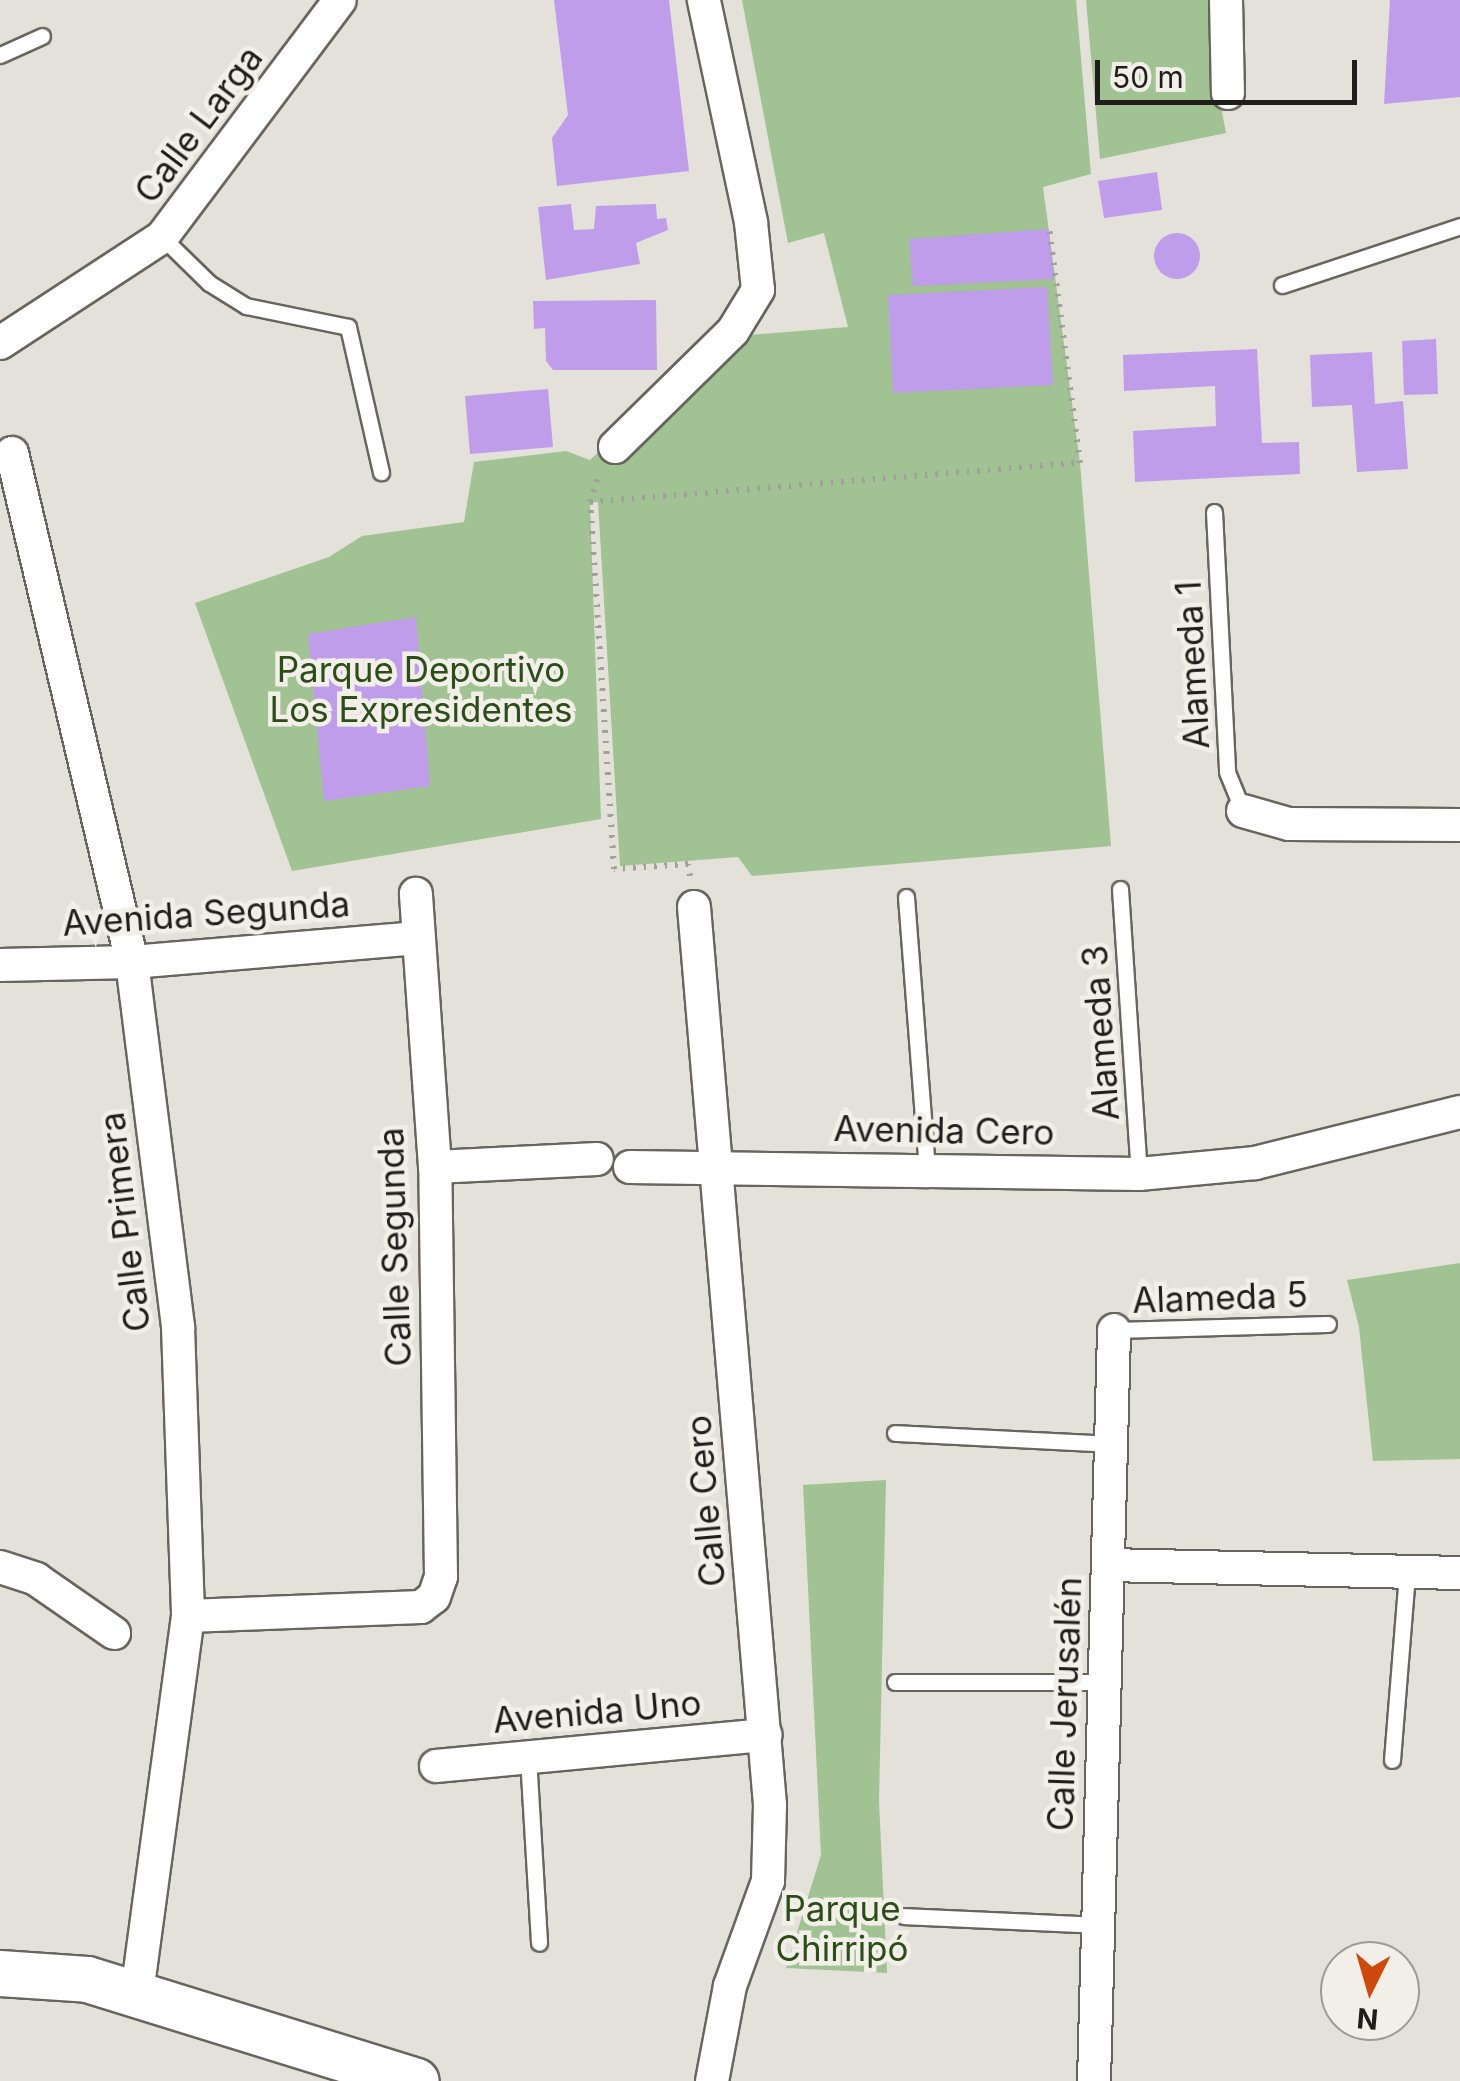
<!DOCTYPE html>
<html>
<head>
<meta charset="utf-8">
<style>
  body { margin:0 }
  #map { position:relative; width:1460px; height:2081px; overflow:hidden; background:#e4e1da; font-family:Inter,sans-serif }
  div>[style] { position:absolute }
  [style*='--x'] { left:calc(var(--x)*1px); top:calc(var(--y)*1px); width:calc(var(--w)*1px); rotate:calc(var(--a)*1deg) }
  .green>* { inset:0; background:#a1c292 }
  .building>* { inset:0; background:#c09deb }
  .round { border-radius:50% }
  .path>* { height:6px; margin-top:-3px; transform-origin:0; background:repeating-linear-gradient(90deg,#a3a09b 0 2.5px,transparent 0 10.5px) }
  .roads { filter:drop-shadow(2px 0 #67655e) drop-shadow(-2px 0 #67655e) drop-shadow(0 2px #67655e) drop-shadow(0 -2px #67655e) }
  .service>* { height:15px; margin:-7.5px; padding:0 7.5px; transform-origin:7.5px; border-radius:7.5px; background:#fff }
  .minor>* { height:32px; margin:-16px; padding:0 16px; transform-origin:16px; border-radius:16px; background:#fff }
  .secondary>* { height:45px; margin:-22.5px; padding:0 22.5px; transform-origin:22.5px; border-radius:22.5px; background:#fff }
  span { translate:-50% -50%; white-space:nowrap; text-align:center; line-height:1.15; -webkit-text-stroke:9px #f1efe7; paint-order:stroke }
  .street-label { font-size:35px; color:#1f1e1b }
  .park-label { font-size:35px; color:#2c4c19 }
  .north { position:absolute; left:1320px; top:1941px; width:100px; height:100px; box-sizing:border-box; background:#f1efe7; border:2px solid #9d9b95; border-radius:50%; rotate:185deg; font-size:28px; font-weight:700; line-height:40px; text-align:center; color:#1f1e1b }
  .north::after { content:''; display:block; margin:auto; width:35px; height:45px; background:#cf490c; clip-path:polygon(50% 0,100% 100%,50% 72%,0 100%) }
  .scale { position:absolute; left:1095px; top:60px; width:262px; height:45px; box-sizing:border-box; border:5px solid #1f1e1b; border-top:0; padding-left:12px; font-size:30px; line-height:35px; white-space:nowrap; color:#1f1e1b; -webkit-text-stroke:8px #f1efe7; paint-order:stroke }
</style>
</head>
<body>
<div id="map">
  <div class="green">
    <div style="clip-path:polygon(742px 0,1076px 0,1091px 174px,1043px 187px,1080px 463px,1111px 846px,752px 876px,738px 857px,620px 866px,598px 502px,590px 503px,601px 819px,292px 871px,195px 603px,329px 557px,362px 536px,464px 522px,474px 462px,566px 451px,590px 460px,724px 337px,848px 327px,824px 233px,788px 243px)"></div>
    <div style="clip-path:polygon(1086px 0,1216px 0,1217px 86px,1226px 133px,1100px 159px)"></div>
    <div style="clip-path:polygon(1460px 1263px,1460px 1459px,1373px 1461px,1359px 1327px,1347px 1280px)"></div>
    <div style="clip-path:polygon(886px 1480px,879px 1801px,887px 1973px,786px 1968px,821px 1855px,803px 1485px)"></div>
  </div>
  <div class="building">
    <div style="clip-path:polygon(554px 0,669px 0,689px 171px,557px 186px,552px 138px,568px 115px)"></div>
    <div style="clip-path:polygon(1390px 0,1460px 0,1460px 97px,1384px 104px)"></div>
    <div style="clip-path:polygon(1157px 172px,1162px 210px,1104px 218px,1098px 181px)"></div>
    <div style="clip-path:polygon(571px 204px,574px 230px,594px 229px,596px 206px,656px 204px,657px 219px,666px 218px,668px 230px,636px 243px,640px 264px,546px 280px,538px 207px)"></div>
    <div style="clip-path:polygon(1049px 229px,1054px 279px,913px 286px,909px 239px)"></div>
    <div class="round" style="left:1154px;top:233px;width:46px;height:46px"></div>
    <div style="clip-path:polygon(1047px 287px,1053px 385px,893px 393px,888px 295px)"></div>
    <div style="clip-path:polygon(656px 300px,657px 370px,553px 370px,546px 361px,545px 328px,534px 329px,533px 301px)"></div>
    <div style="clip-path:polygon(1436px 339px,1438px 394px,1404px 395px,1402px 341px)"></div>
    <div style="clip-path:polygon(1257px 349px,1262px 443px,1299px 442px,1300px 474px,1135px 482px,1133px 431px,1216px 426px,1215px 386px,1124px 391px,1123px 355px)"></div>
    <div style="clip-path:polygon(1372px 352px,1375px 404px,1403px 401px,1408px 469px,1357px 472px,1352px 405px,1312px 407px,1310px 355px)"></div>
    <div style="clip-path:polygon(548px 389px,553px 447px,470px 454px,465px 396px)"></div>
    <div style="clip-path:polygon(416px 617px,430px 786px,324px 801px,308px 634px)"></div>
  </div>
  <div class="path">
    <div style="--x:590;--y:502;--w:28;--a:-73"></div>
    <div style="--x:690;--y:876;--w:12;--a:-99"></div>
    <div style="--x:688;--y:864;--w:74;--a:176.1"></div>
    <div style="--x:614;--y:869;--w:368;--a:-93.7"></div>
    <div style="--x:590;--y:502;--w:492;--a:-4.6"></div>
    <div style="--x:1080;--y:463;--w:237;--a:-97.5"></div>
  </div>
  <div class="roads">
    <div class="service">
      <div style="--x:0;--y:55;--w:46;--a:-24.3"></div>
      <div style="--x:162;--y:237;--w:66;--a:44.4"></div>
      <div style="--x:209;--y:283;--w:44;--a:31.9"></div>
      <div style="--x:246;--y:306;--w:104;--a:11.6"></div>
      <div style="--x:348;--y:327;--w:149;--a:77.2"></div>
      <div style="--x:1282;--y:285;--w:188;--a:-18.3"></div>
      <div style="--x:1214;--y:512;--w:260;--a:87.1"></div>
      <div style="--x:1227;--y:772;--w:42;--a:67.7"></div>
      <div style="--x:1120;--y:889;--w:286;--a:86.2"></div>
      <div style="--x:906;--y:897;--w:271;--a:85.6"></div>
      <div style="--x:1114;--y:1330;--w:214;--a:-1.6"></div>
      <div style="--x:895;--y:1433;--w:216;--a:2.9"></div>
      <div style="--x:895;--y:1682;--w:210;--a:0"></div>
      <div style="--x:528;--y:1757;--w:186;--a:86.6"></div>
      <div style="--x:1392;--y:1760;--w:189;--a:-85.4"></div>
      <div style="--x:904;--y:1916;--w:195;--a:2.6"></div>
    </div>
    <div class="minor">
      <div style="--x:1226;--y:0;--w:93;--a:88.8"></div>
      <div style="--x:0;--y:343;--w:194;--a:-33.2"></div>
      <div style="--x:162;--y:237;--w:296;--a:-53.1"></div>
      <div style="--x:615;--y:447;--w:165;--a:-44.5"></div>
      <div style="--x:733;--y:331;--w:48;--a:-58.6"></div>
      <div style="--x:758;--y:290;--w:68;--a:-95.9"></div>
      <div style="--x:751;--y:222;--w:227;--a:-102"></div>
      <div style="--x:12;--y:453;--w:523;--a:76.73"></div>
      <div style="--x:132;--y:962;--w:368;--a:82.8"></div>
      <div style="--x:178;--y:1327;--w:289;--a:88"></div>
      <div style="--x:188;--y:1616;--w:380;--a:97.7"></div>
      <div style="--x:1243;--y:811;--w:48;--a:15.8"></div>
      <div style="--x:1289;--y:824;--w:171;--a:0.3"></div>
      <div style="--x:694;--y:907;--w:901;--a:85.16"></div>
      <div style="--x:770;--y:1805;--w:76;--a:91.5"></div>
      <div style="--x:768;--y:1881;--w:112;--a:109.9"></div>
      <div style="--x:730;--y:1986;--w:97;--a:100.7"></div>
      <div style="--x:0;--y:965;--w:132;--a:-1.3"></div>
      <div style="--x:132;--y:962;--w:287;--a:-4.8"></div>
      <div style="--x:435;--y:1167;--w:162;--a:-2.8"></div>
      <div style="--x:630;--y:1167;--w:509;--a:0.79"></div>
      <div style="--x:1139;--y:1174;--w:117;--a:-5.4"></div>
      <div style="--x:1255;--y:1163;--w:211;--a:-14"></div>
      <div style="--x:1108;--y:1565;--w:352;--a:1.3"></div>
      <div style="--x:0;--y:1567;--w:38;--a:18"></div>
      <div style="--x:36;--y:1579;--w:95;--a:34.7"></div>
      <div style="--x:188;--y:1616;--w:233;--a:-2.2"></div>
      <div style="--x:421;--y:1607;--w:16;--a:-38"></div>
      <div style="--x:434;--y:1597;--w:21;--a:-71"></div>
      <div style="--x:441;--y:1577;--w:410;--a:-90.8"></div>
      <div style="--x:435;--y:1167;--w:274;--a:-94"></div>
      <div style="--x:436;--y:1766;--w:331;--a:-5.4"></div>
      <div style="--x:1094;--y:2081;--w:751;--a:-88.47"></div>
    </div>
    <div class="secondary">
      <div style="--x:0;--y:1973;--w:87;--a:3.9"></div>
      <div style="--x:87;--y:1979;--w:344;--a:17.2"></div>
    </div>
  </div>
  <div class="street-label">
    <span style="left:198px;top:124px;rotate:-53deg">Calle Larga</span>
    <span style="left:1192px;top:665px;rotate:-93deg">Alameda 1</span>
    <span style="left:206px;top:913px;rotate:-4deg">Avenida Segunda</span>
    <span style="left:1100px;top:1033px;rotate:-94deg">Alameda 3</span>
    <span style="left:944px;top:1130px;rotate:1deg">Avenida Cero</span>
    <span style="left:124px;top:1222px;rotate:-97deg">Calle Primera</span>
    <span style="left:394px;top:1247px;rotate:-92deg">Calle Segunda</span>
    <span style="left:1220px;top:1297px;rotate:-2deg">Alameda 5</span>
    <span style="left:705px;top:1501px;rotate:-95deg">Calle Cero</span>
    <span style="left:1064px;top:1704px;rotate:-88deg">Calle Jerusalén</span>
    <span style="left:597px;top:1711px;rotate:-5deg">Avenida Uno</span>
  </div>
  <div class="park-label">
    <span style="left:421px;top:689px">Parque Deportivo<br>Los Expresidentes</span>
    <span style="left:842px;top:1928px">Parque<br>Chirripó</span>
  </div>
  <div class="north">N</div>
  <div class="scale">50 m</div>
</div>
</body>
</html>
